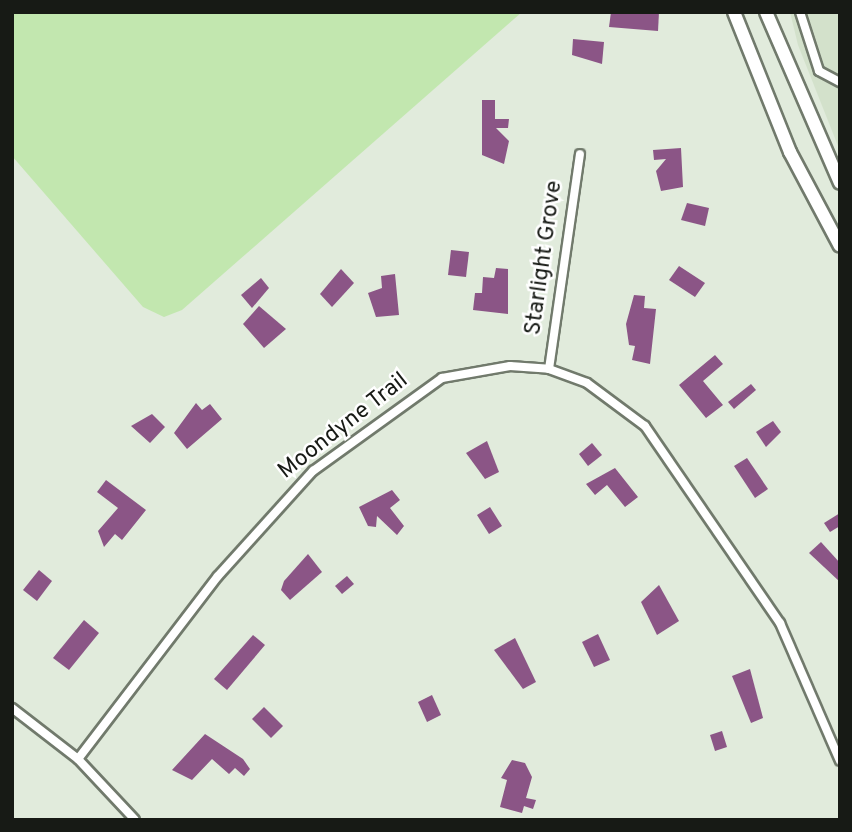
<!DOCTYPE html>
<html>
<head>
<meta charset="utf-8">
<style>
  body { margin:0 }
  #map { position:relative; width:852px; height:832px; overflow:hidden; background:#e1ebdc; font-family:Overpass,sans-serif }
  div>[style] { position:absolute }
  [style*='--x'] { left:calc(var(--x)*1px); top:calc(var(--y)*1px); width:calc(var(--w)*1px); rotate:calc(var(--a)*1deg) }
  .built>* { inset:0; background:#d3e1cb }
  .green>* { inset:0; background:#c2e7af }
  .building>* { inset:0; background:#8b5586 }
  .roads { filter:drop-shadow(2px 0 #717a6c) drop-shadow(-2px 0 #717a6c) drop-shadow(0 2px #717a6c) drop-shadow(0 -2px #717a6c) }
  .minor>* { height:8px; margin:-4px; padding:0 4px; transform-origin:4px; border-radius:4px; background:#fff }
  .primary>* { height:12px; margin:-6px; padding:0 6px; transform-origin:6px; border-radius:6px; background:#fff }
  span { translate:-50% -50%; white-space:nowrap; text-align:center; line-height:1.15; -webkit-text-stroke:5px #fff; paint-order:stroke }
  .street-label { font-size:23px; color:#171a15 }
  .frame { position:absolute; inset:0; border:14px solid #171a15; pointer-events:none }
</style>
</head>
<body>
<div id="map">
  <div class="built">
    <div style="clip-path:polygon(790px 12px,840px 12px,840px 151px,798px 45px)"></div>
  </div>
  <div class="green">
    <div style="clip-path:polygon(12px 12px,522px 12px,182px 310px,164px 317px,143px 307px,12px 156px)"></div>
  </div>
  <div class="building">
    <div style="clip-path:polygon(611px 12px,659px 12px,658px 31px,609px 27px)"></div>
    <div style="clip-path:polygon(573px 39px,604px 42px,602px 64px,572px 55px)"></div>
    <div style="clip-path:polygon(482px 100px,495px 100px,495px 119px,509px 119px,508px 128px,496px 128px,509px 141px,504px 164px,482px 155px)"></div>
    <div style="clip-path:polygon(681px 148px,683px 187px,661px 191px,656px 171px,666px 159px,654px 160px,653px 150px)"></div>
    <div style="clip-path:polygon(687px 203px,709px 208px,705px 226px,681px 220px)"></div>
    <div style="clip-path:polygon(451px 250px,469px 252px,466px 277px,448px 275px)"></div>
    <div style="clip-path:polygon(679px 266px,705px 283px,695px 297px,669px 280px)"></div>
    <div style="clip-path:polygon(496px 268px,508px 269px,508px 314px,473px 310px,475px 293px,482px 293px,483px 277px,494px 278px)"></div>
    <div style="clip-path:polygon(341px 269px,354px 283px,332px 307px,320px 294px)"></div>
    <div style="clip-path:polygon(395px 274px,399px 315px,376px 317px,368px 293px,382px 288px,381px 276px)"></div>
    <div style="clip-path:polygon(261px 278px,269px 288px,252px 308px,241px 295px)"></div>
    <div style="clip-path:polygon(634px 295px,645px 296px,644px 308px,656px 309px,650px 364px,632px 360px,635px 346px,629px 345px,626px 324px)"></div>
    <div style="clip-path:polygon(259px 306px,286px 329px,264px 348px,243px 324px)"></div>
    <div style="clip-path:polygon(715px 355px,723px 364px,703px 381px,723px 405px,706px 418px,679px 385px)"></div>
    <div style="clip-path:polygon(751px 384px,756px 390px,734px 409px,728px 402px)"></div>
    <div style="clip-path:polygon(196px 403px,202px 410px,210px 404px,222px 419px,187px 449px,174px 433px)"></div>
    <div style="clip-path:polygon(152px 414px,165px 427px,150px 443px,131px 426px)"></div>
    <div style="clip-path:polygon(773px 421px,781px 432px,766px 447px,756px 432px)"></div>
    <div style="clip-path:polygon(487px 441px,499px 472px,485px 479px,466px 453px)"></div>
    <div style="clip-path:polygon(592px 443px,602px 455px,588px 466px,579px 454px)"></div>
    <div style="clip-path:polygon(747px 458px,768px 489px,755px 498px,734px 466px)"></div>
    <div style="clip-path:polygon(615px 468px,638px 497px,625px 507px,607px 485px,595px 495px,586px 484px)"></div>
    <div style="clip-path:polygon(106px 480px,146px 510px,122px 540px,115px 534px,104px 547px,98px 531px,118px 508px,97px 492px)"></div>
    <div style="clip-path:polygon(392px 490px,400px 500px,390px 508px,404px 526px,397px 535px,377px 516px,376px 527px,368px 526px,359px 507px)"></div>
    <div style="clip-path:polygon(490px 507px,502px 526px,489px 534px,477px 515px)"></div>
    <div style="clip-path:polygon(840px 513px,840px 526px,830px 532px,824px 523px)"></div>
    <div style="clip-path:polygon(821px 542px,840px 563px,840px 582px,809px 553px)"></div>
    <div style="clip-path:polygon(308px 554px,322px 572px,290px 600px,281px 590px,284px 581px)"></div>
    <div style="clip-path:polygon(39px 570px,52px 581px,37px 601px,23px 590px)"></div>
    <div style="clip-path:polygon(347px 576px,354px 584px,342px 594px,335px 586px)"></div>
    <div style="clip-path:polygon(659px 585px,679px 621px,657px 635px,641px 602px)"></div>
    <div style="clip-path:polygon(84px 620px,99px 633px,69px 670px,53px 658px)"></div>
    <div style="clip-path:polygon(598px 634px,610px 660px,594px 667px,582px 642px)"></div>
    <div style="clip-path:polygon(253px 635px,265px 645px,227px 690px,214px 679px)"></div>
    <div style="clip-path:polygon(515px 638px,536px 682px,523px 689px,494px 650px)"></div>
    <div style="clip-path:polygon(750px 669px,763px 718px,751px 723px,732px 676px)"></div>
    <div style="clip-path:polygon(432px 695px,441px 715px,427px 722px,418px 702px)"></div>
    <div style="clip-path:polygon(264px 707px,283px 726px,271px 738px,252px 719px)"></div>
    <div style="clip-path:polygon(722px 731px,727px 747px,715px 751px,710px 735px)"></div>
    <div style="clip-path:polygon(205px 734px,243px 759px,250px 769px,244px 776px,235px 768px,229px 774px,212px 759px,192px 780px,172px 770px)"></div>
    <div style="clip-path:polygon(512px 760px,525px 763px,532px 777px,526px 798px,536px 800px,533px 809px,524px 806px,522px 813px,500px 807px,507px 780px,501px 778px)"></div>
  </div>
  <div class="roads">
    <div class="minor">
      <div style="--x:800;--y:12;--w:62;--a:72.1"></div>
      <div style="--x:819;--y:71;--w:24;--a:28"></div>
      <div style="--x:549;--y:369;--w:217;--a:-81.8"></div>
      <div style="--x:12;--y:708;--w:83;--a:37.7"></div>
      <div style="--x:78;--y:759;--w:83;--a:46.9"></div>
      <div style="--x:78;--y:759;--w:230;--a:-52.6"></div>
      <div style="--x:218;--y:576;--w:142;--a:-47.9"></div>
      <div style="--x:313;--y:471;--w:159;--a:-35.8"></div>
      <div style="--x:442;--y:378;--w:69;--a:-10"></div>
      <div style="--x:510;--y:366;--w:39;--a:4"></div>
      <div style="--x:549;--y:369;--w:40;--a:20.2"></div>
      <div style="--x:587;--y:383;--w:72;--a:36.6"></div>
      <div style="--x:645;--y:426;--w:239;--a:55.6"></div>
      <div style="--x:780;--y:623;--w:150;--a:66.5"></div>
    </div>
    <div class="primary">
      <div style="--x:734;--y:12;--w:151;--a:68.2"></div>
      <div style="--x:790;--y:152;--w:106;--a:62"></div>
      <div style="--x:766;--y:12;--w:186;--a:66.6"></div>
    </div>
  </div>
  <div class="street-label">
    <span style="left:545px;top:258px;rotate:-82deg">Starlight Grove</span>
    <span style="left:344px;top:427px;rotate:-38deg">Moondyne Trail</span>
  </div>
  <div class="frame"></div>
</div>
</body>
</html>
